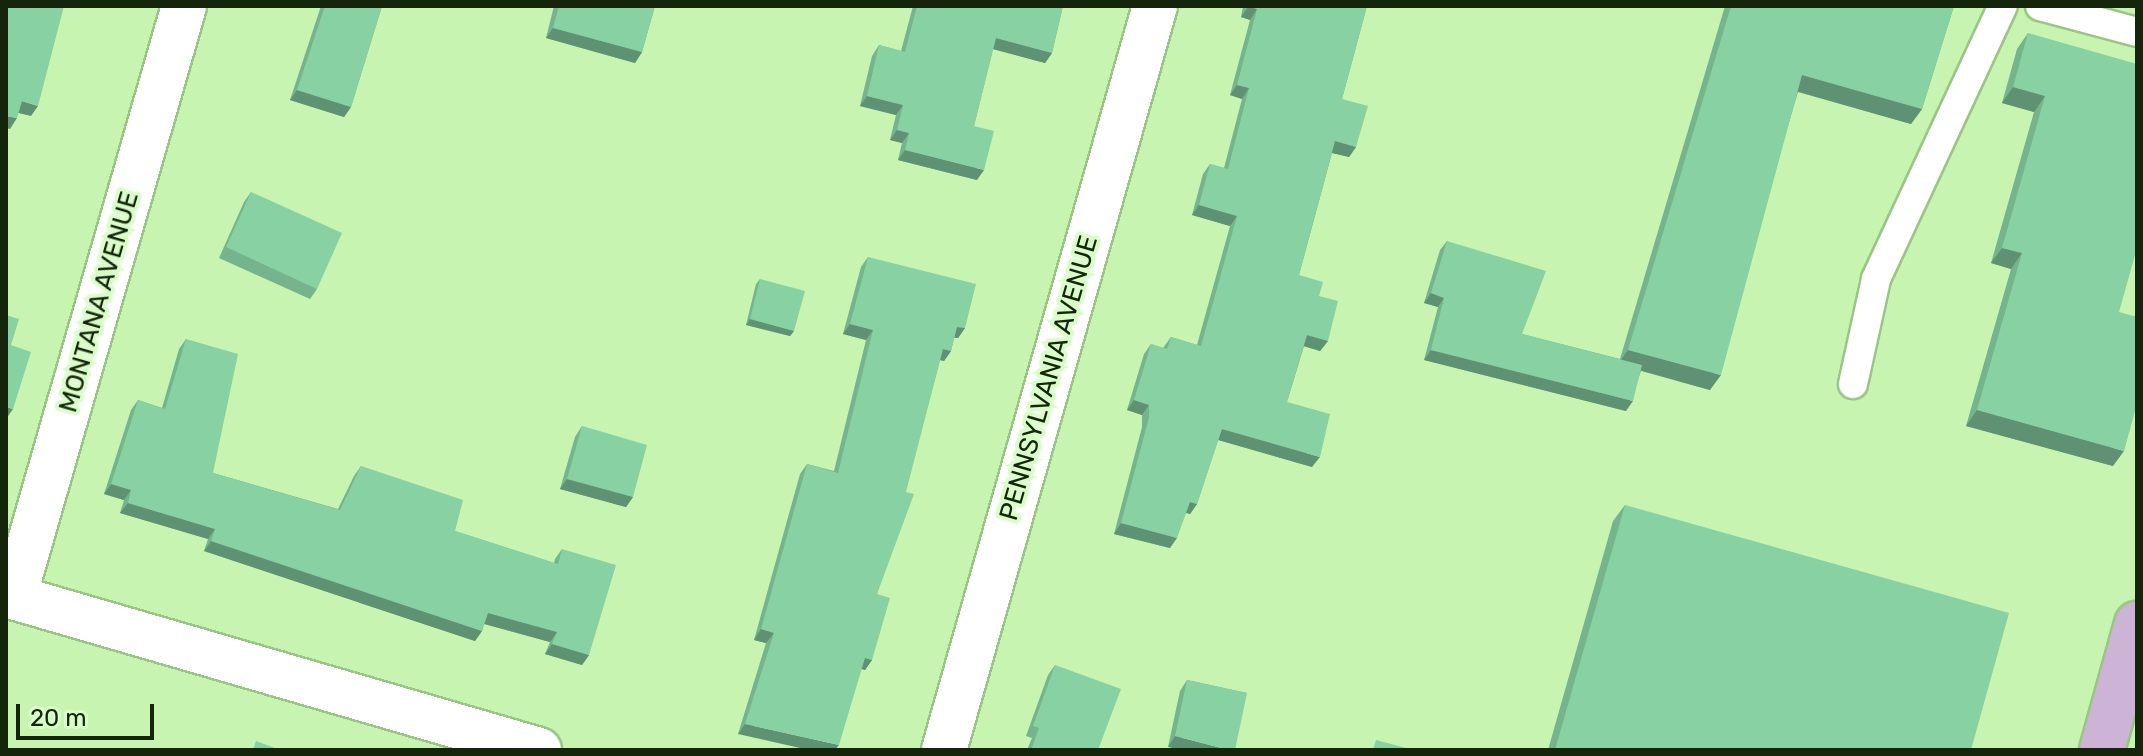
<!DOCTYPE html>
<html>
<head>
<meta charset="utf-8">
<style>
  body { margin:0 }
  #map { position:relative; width:2143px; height:756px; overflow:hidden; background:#c7f4b1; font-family:Rubik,sans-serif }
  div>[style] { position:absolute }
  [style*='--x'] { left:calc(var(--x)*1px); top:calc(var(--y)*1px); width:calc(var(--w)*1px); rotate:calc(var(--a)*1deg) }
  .roads { filter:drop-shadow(2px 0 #9ac585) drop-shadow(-2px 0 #9ac585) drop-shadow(0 2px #9ac585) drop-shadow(0 -2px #9ac585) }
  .lane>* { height:28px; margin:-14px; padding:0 14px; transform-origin:14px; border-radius:14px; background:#fff }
  .street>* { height:44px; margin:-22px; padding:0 22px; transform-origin:22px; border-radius:22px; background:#fff }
  .primary>* { height:44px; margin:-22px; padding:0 22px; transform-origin:22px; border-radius:22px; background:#cdb4d7 }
  .wall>* { inset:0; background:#75b48c }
  .shaded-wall>* { inset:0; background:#5f9272 }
  .building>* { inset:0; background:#88d1a3 }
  span { translate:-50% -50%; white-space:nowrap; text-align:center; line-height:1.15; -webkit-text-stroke:8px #dafec9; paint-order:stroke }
  .street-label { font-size:26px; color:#15250b }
  .frame { position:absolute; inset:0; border:8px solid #15250b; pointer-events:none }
  .scale { position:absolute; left:16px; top:704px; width:138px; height:36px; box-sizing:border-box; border:4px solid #15250b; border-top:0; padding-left:10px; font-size:24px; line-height:28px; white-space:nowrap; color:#15250b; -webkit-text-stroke:6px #dafec9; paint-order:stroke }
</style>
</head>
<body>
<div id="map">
  <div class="roads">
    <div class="lane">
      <div style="--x:2040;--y:6;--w:100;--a:15"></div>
      <div style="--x:1853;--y:384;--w:107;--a:-77.6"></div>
      <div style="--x:1876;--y:279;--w:301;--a:-65.1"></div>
    </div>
    <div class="street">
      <div style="--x:6;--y:595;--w:555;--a:16.21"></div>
      <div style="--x:14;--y:597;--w:615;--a:-73.95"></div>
      <div style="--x:944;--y:750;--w:773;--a:-74.17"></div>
    </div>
    <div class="primary">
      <div style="--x:2102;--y:750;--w:131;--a:-74.5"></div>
    </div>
  </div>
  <div class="wall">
    <div style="clip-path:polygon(321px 6px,382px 6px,351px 107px,344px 117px,290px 100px)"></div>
    <div style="clip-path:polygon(554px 6px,655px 6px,642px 52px,635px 63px,546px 38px)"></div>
    <div style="clip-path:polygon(913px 6px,1063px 6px,1052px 53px,1045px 63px,993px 49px,974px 126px,977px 180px,898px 160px,902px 143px,890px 140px,896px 115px,860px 106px,872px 56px,879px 45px,901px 51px)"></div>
    <div style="clip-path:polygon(1243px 6px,1367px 6px,1342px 99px,1356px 147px,1349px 157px,1332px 153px,1299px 275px,1319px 296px,1328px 341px,1320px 351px,1304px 346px,1287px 402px,1312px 467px,1218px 440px,1197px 504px,1190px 514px,1186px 513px,1170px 548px,1114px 534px,1142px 427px,1142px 415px,1127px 410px,1144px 354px,1151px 344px,1163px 348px,1171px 337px,1197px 345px,1230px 226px,1192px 215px,1203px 174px,1210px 164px,1224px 168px,1242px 99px,1230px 95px,1250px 20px,1241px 17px)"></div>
    <div style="clip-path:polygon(1725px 6px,1954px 6px,1922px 109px,1911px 124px,1798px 92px,1710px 390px,1641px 371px,1626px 411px,1424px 360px,1438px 307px,1424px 303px,1440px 250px,1447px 241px,1522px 334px,1620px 359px)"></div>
    <div style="clip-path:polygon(2028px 33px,2119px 312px,2113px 466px,1966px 426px,2011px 269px,1991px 263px,2034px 112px,2002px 103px,2017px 49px)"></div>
    <div style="clip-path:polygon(251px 192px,317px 289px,310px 299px,219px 258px,244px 202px)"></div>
    <div style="clip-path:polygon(868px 257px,965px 328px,958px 338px,954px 338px,951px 351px,944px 361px,940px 360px,877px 594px,872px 660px,865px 670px,862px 669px,738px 734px,766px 643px,754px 640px,800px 474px,807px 464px,834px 471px,866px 340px,843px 334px,861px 267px)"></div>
    <div style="clip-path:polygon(760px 279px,794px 331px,790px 336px,746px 325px,756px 284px)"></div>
    <div style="clip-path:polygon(186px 339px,213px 473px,338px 509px,354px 476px,361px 466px,455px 531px,554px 563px,555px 559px,562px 549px,589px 655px,582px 665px,545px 654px,550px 642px,484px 624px,482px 631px,475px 641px,204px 551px,208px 539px,120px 513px,124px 500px,104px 494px,131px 410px,138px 400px,162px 408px,179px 349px)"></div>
    <div style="clip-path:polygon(582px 426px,633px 497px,626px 507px,560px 489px,575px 437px)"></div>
    <div style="clip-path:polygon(1625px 505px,1971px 750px,1548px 750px,1613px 521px)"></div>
    <div style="clip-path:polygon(1055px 665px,1098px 750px,1027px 750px,1032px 738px,1026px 736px,1048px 675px)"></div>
    <div style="clip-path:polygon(1187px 680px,1247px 693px,1168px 747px,1180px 691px)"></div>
  </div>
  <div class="shaded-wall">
    <div style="clip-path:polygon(1248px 7px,1257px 9px,1250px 20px,1241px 17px)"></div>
    <div style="clip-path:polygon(553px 28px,642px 52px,635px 63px,546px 38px)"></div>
    <div style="clip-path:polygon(996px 38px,1052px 53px,1045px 63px,989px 48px)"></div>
    <div style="clip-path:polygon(1802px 75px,1922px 109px,1911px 124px,1792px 90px)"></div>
    <div style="clip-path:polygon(1237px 85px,1249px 88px,1242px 99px,1230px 95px)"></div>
    <div style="clip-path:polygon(2013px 87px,2045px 96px,2034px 112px,2002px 103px)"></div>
    <div style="clip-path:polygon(297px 90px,351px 107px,344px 117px,290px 100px)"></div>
    <div style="clip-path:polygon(867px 96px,903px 105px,896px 115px,860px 106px)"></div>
    <div style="clip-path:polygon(22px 101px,38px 106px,31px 116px,14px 112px)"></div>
    <div style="clip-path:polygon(6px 116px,17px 118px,10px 129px,6px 128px)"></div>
    <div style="clip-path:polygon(897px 130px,909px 133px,902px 143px,890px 140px)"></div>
    <div style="clip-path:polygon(1335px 141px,1356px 147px,1349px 157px,1328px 152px)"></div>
    <div style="clip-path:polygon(905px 150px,984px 170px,977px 180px,898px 160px)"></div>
    <div style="clip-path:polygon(1199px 205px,1237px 216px,1230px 226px,1192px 215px)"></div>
    <div style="clip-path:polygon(2002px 248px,2022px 253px,2011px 269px,1991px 263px)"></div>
    <div style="clip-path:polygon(1431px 293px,1444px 298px,1438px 307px,1424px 303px)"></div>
    <div style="clip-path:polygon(750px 319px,794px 331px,790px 336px,746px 325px)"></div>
    <div style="clip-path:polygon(850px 324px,873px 330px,866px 340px,843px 334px)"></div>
    <div style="clip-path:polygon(957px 327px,965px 328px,958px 338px,950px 337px)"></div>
    <div style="clip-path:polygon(1307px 335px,1328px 341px,1320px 351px,1300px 345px)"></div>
    <div style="clip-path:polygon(943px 349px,951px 351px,944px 361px,936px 359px)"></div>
    <div style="clip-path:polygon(1431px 350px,1633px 401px,1626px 411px,1424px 360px)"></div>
    <div style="clip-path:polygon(1628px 350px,1721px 375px,1710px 390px,1618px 364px)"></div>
    <div style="clip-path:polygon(1134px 400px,1149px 405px,1142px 415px,1127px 410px)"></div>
    <div style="clip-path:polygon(6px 407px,13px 409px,6px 419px)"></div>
    <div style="clip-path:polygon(1977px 410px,2124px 451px,2113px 466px,1966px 426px)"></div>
    <div style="clip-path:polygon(1222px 429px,1320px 457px,1312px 467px,1215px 439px)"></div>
    <div style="clip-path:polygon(567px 479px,633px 497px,626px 507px,560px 489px)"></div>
    <div style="clip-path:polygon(111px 484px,131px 490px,124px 500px,104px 494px)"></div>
    <div style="clip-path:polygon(1190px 502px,1197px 504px,1190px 514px,1183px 512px)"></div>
    <div style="clip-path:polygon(128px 503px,215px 529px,208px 539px,120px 513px)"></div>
    <div style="clip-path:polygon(1121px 523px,1177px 538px,1170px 548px,1114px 534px)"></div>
    <div style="clip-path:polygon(211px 541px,482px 631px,475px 641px,204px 551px)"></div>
    <div style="clip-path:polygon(488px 613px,557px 632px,550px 642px,481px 623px)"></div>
    <div style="clip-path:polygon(761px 629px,774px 633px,766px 643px,754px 640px)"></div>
    <div style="clip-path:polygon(552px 644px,589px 655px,582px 665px,545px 654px)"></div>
    <div style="clip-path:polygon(865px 658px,872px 660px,865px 670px,858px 668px)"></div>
    <div style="clip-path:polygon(745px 724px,839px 745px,835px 750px,809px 750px,738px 734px)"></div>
    <div style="clip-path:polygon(1175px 736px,1229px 750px,1181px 750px,1168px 747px)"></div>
  </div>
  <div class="building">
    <div style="clip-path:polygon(6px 6px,64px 6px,38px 106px,22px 101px,17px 118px,6px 116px)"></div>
    <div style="clip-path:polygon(325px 6px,382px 6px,351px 107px,297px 90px)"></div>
    <div style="clip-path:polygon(559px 6px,655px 6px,642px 52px,553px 28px)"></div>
    <div style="clip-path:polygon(917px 6px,1063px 6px,1052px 53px,996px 38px,974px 126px,994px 131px,984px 170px,905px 150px,909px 133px,897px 130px,903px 105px,867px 96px,879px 45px,905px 52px)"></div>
    <div style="clip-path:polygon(1248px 6px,1367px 6px,1342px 99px,1368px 106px,1356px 147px,1335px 141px,1299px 275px,1323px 282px,1319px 296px,1338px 301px,1328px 341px,1307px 335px,1287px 402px,1330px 414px,1320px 457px,1222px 429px,1197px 504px,1190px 502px,1177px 538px,1121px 523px,1149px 417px,1149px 405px,1134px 400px,1151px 344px,1167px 349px,1171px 337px,1201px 346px,1237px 216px,1199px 205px,1210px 164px,1228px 169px,1249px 88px,1237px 85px,1257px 9px)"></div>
    <div style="clip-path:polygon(1731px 6px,1954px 6px,1922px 109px,1802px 75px,1721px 375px,1628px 350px)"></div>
    <div style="clip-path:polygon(2028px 33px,2137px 64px,2137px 248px,2119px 312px,2137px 317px,2137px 404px,2124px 451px,1977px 410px,2022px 253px,2002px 248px,2045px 96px,2013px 87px)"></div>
    <div style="clip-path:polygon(251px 192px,342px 233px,317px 289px,226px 247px)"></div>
    <div style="clip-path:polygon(1447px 241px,1546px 271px,1522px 334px,1642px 365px,1633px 401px,1431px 350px,1444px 298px,1431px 293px)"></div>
    <div style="clip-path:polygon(868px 257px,976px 284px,965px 328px,957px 327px,951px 351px,943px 349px,906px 492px,914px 494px,877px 594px,890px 598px,872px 660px,865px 658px,839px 745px,745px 724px,774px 633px,761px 629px,807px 464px,838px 473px,873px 330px,850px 324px)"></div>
    <div style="clip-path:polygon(760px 279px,805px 291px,794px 331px,750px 319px)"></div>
    <div style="clip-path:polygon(6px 315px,19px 319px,11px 345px,31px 352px,13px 409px,6px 407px)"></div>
    <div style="clip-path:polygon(186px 339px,238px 354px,213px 473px,340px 510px,361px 466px,463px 500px,455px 531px,558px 564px,562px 549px,616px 565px,589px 655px,552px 644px,557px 632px,488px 613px,482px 631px,211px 541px,215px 529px,128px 503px,131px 490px,111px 484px,138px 400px,165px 409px)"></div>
    <div style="clip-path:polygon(582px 426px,647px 445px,633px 497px,567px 479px)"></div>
    <div style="clip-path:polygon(1625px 505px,2009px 613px,1971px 750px,1555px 750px)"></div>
    <div style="clip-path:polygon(1055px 665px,1121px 689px,1098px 750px,1031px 750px,1039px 728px,1033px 726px)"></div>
    <div style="clip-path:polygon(1187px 680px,1247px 693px,1235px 750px,1229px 750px,1175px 736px)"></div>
    <div style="clip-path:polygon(1376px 740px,1410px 749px,1410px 750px,1373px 750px)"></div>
    <div style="clip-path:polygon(256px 741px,280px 750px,253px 750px)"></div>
  </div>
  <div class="street-label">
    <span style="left:99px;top:302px;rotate:-74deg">MONTANA AVENUE</span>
    <span style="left:1049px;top:378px;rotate:-74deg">PENNSYLVANIA AVENUE</span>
  </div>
  <div class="frame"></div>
  <div class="scale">20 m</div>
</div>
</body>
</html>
